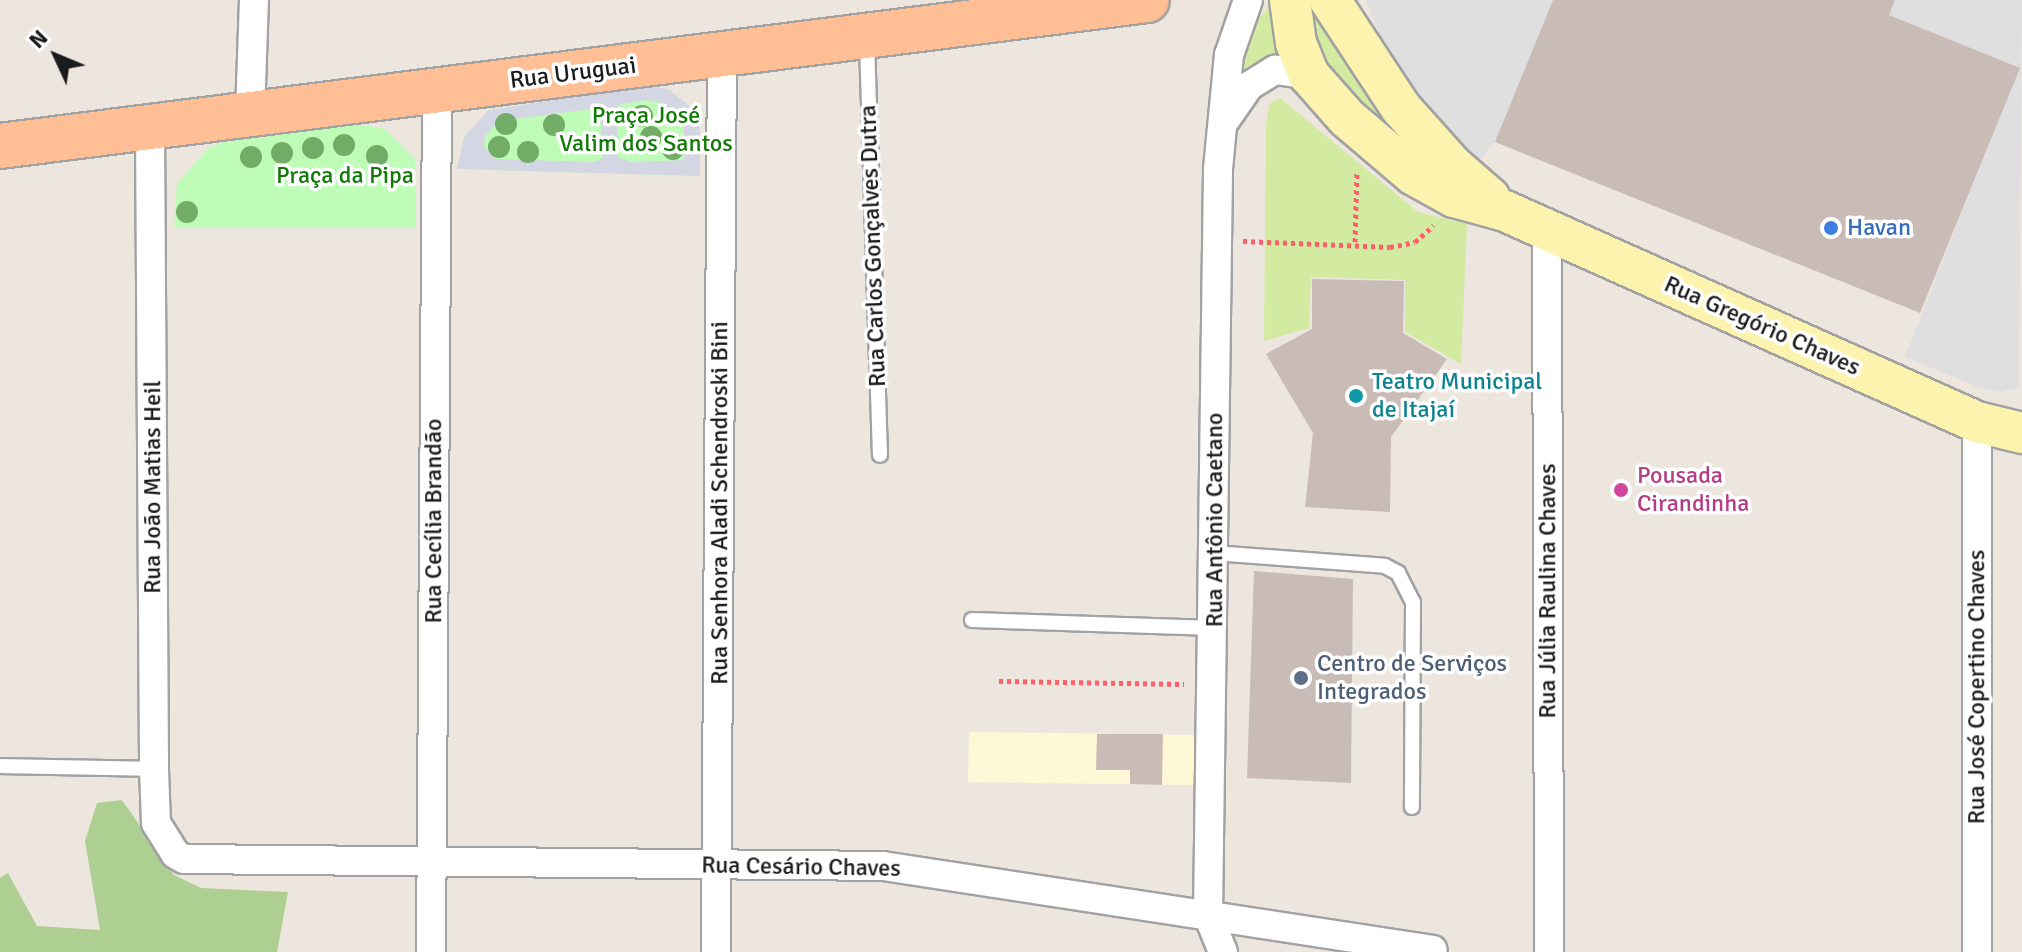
<!DOCTYPE html>
<html>
<head>
<meta charset="utf-8">
<style>
  body { margin:0 }
  #map { position:relative; width:2022px; height:952px; overflow:hidden; background:#ede6df; font-family:Signika,sans-serif }
  div>[style] { position:absolute }
  [style*='--x'] { left:calc(var(--x)*1px); top:calc(var(--y)*1px); width:calc(var(--w)*1px); rotate:calc(var(--a)*1deg) }
  .education>* { inset:0; background:#fff8d7 }
  .grass>* { inset:0; background:#d2eba1 }
  .forest>* { inset:0; background:#aecf92 }
  .park>* { inset:0; background:#befcb8 }
  .parking>* { inset:0; background:#dfdfdf }
  .plaza>* { inset:0; background:#d4d6e3 }
  .building>* { inset:0; background:#c9bbb6 }
  .path>* { height:5px; margin-top:-2.5px; transform-origin:0; background:repeating-linear-gradient(90deg,#ff5f69 0 4px,transparent 0 8px) }
  .roads { filter:drop-shadow(2px 0 #a2a2a2) drop-shadow(-2px 0 #a2a2a2) drop-shadow(0 2px #a2a2a2) drop-shadow(0 -2px #a2a2a2) }
  .lane>* { height:14px; margin:-7px; padding:0 7px; transform-origin:7px; border-radius:7px; background:#fff }
  .street>* { height:28px; margin:-14px; padding:0 14px; transform-origin:14px; border-radius:14px; background:#fff }
  .secondary>* { height:40px; margin:-20px; padding:0 20px; transform-origin:20px; border-radius:20px; background:#fcf3ae }
  .primary>* { height:44px; margin:-22px; padding:0 22px; transform-origin:22px; border-radius:22px; background:#ffbe93 }
  .trees>* { width:22px; height:22px; margin:-11px; border-radius:50%; background:#73ac67 }
  .dots>* { width:22px; height:22px; translate:-50% -50%; box-sizing:border-box; border:4px solid #fff; border-radius:50% }
  span { translate:-50% -50%; white-space:nowrap; text-align:center; line-height:1.15; -webkit-text-stroke:7px #fff; paint-order:stroke }
  .street-label { font-size:24px; color:#1b1b1b }
  .park-label { font-size:24px; color:#107c05 }
  .shop-label { font-size:24px; color:#366cbe }
  .left { translate:0 -50%; text-align:left }
  .culture-label { font-size:24px; color:#0d838f }
  .hotel-label { font-size:24px; color:#b23c85 }
  .service-label { font-size:24px; color:#4e5e75 }
  .north { position:absolute; left:16px; top:16px; width:80px; height:80px; -webkit-text-stroke:6px #fff; paint-order:stroke; rotate:314deg; font-size:22px; font-weight:700; line-height:32px; text-align:center; color:#1b1b1b }
  .north::after { content:''; display:block; margin:auto; width:28px; height:36px; background:#1b1b1b; clip-path:polygon(50% 0,100% 100%,50% 72%,0 100%) }
</style>
</head>
<body>
<div id="map">
  <div class="education">
    <div style="clip-path:polygon(969px 732px,1195px 735px,1194px 785px,968px 782px)"></div>
  </div>
  <div class="grass">
    <div style="clip-path:polygon(1306px 0,1312px 2px,1451px 183px,1324px 78px)"></div>
    <div style="clip-path:polygon(1272px 4px,1286px 59px,1247px 73px,1243px 67px,1252px 26px)"></div>
    <div style="clip-path:polygon(1280px 98px,1418px 212px,1467px 224px,1461px 364px,1405px 332px,1405px 280px,1311px 277px,1309px 328px,1264px 341px,1266px 123px,1270px 103px)"></div>
  </div>
  <div class="forest">
    <div style="clip-path:polygon(122px 800px,174px 875px,201px 888px,288px 892px,277px 952px,0 952px,0 878px,8px 873px,37px 926px,100px 930px,85px 841px,97px 803px)"></div>
  </div>
  <div class="park">
    <div style="clip-path:polygon(668px 89px,692px 108px,700px 130px,700px 176px,457px 169px,464px 137px,489px 110px)"></div>
    <div style="clip-path:polygon(358px 124px,385px 129px,415px 159px,416px 227px,174px 227px,177px 184px,208px 148px,229px 140px)"></div>
  </div>
  <div class="parking">
    <div style="clip-path:polygon(1366px 0,1553px 0,1495px 142px,1478px 162px,1408px 82px,1386px 50px)"></div>
    <div style="clip-path:polygon(1895px 0,2022px 0,2019px 387px,2001px 392px,1980px 388px,1905px 357px,2019px 68px,1889px 15px)"></div>
  </div>
  <div class="plaza">
    <div style="clip-path:polygon(evenodd,646px 86px,668px 89px,692px 108px,700px 130px,700px 176px,457px 169px,464px 137px,489px 110px,646px 86px,647px 100px,663px 103px,679px 117px,684px 129px,684px 160px,631px 162px,617px 157px,618px 105px,647px 100px,646px 86px,600px 108px,603px 157px,596px 162px,495px 159px,484px 146px,485px 136px,499px 121px,600px 108px)"></div>
  </div>
  <div class="building">
    <div style="clip-path:polygon(1553px 0,1895px 0,1889px 15px,2020px 68px,1920px 313px,1495px 142px)"></div>
    <div style="clip-path:polygon(1312px 279px,1404px 281px,1403px 333px,1447px 359px,1391px 437px,1390px 512px,1305px 507px,1313px 433px,1266px 354px,1312px 329px)"></div>
    <div style="clip-path:polygon(1254px 571px,1353px 579px,1351px 783px,1247px 778px)"></div>
    <div style="clip-path:polygon(1097px 734px,1163px 734px,1162px 785px,1130px 784px,1130px 770px,1096px 770px)"></div>
  </div>
  <div class="path">
    <div style="--x:1243;--y:241;--w:147;--a:2.3"></div>
    <div style="--x:1390;--y:247;--w:25;--a:-11"></div>
    <div style="--x:1415;--y:242;--w:25;--a:-42"></div>
    <div style="--x:1355;--y:242;--w:71;--a:-88.4"></div>
    <div style="--x:999;--y:681;--w:185;--a:0.9"></div>
  </div>
  <div class="roads">
    <div class="lane">
      <div style="--x:867;--y:42;--w:413;--a:88.2"></div>
      <div style="--x:1214;--y:553;--w:171;--a:4.3"></div>
      <div style="--x:1385;--y:566;--w:15;--a:28"></div>
      <div style="--x:1398;--y:573;--w:33;--a:63"></div>
      <div style="--x:1413;--y:602;--w:205;--a:90.3"></div>
      <div style="--x:972;--y:620;--w:242;--a:1.9"></div>
      <div style="--x:0;--y:766;--w:154;--a:1.1"></div>
    </div>
    <div class="street">
      <div style="--x:250;--y:114;--w:114;--a:-88"></div>
      <div style="--x:1224;--y:122;--w:44;--a:-55.2"></div>
      <div style="--x:1249;--y:86;--w:31;--a:-32"></div>
      <div style="--x:1275;--y:70;--w:34;--a:8"></div>
      <div style="--x:150;--y:127;--w:642;--a:89.64"></div>
      <div style="--x:154;--y:769;--w:54;--a:87.9"></div>
      <div style="--x:156;--y:823;--w:36;--a:58"></div>
      <div style="--x:175;--y:854;--w:10;--a:29"></div>
      <div style="--x:184;--y:859;--w:699;--a:0.57"></div>
      <div style="--x:883;--y:866;--w:556;--a:8.68"></div>
      <div style="--x:1547;--y:230;--w:722;--a:89.84"></div>
      <div style="--x:431;--y:952;--w:862;--a:-89.6"></div>
      <div style="--x:716;--y:952;--w:897;--a:-89.62"></div>
      <div style="--x:1223;--y:952;--w:40;--a:-112"></div>
      <div style="--x:1208;--y:915;--w:746;--a:-89.23"></div>
      <div style="--x:1218;--y:169;--w:115;--a:-84.5"></div>
      <div style="--x:1229;--y:55;--w:58;--a:-70.9"></div>
      <div style="--x:1977;--y:952;--w:530;--a:-90"></div>
    </div>
    <div class="secondary">
      <div style="--x:1290;--y:0;--w:43;--a:82.1"></div>
      <div style="--x:1296;--y:43;--w:35;--a:68"></div>
      <div style="--x:1309;--y:75;--w:57;--a:48.5"></div>
      <div style="--x:1347;--y:118;--w:88;--a:40.4"></div>
      <div style="--x:1414;--y:175;--w:46;--a:28.8"></div>
      <div style="--x:1454;--y:197;--w:53;--a:15.4"></div>
      <div style="--x:1505;--y:211;--w:517;--a:24.09"></div>
      <div style="--x:1977;--y:422;--w:46;--a:13.7"></div>
      <div style="--x:1330;--y:0;--w:129;--a:56.7"></div>
      <div style="--x:1401;--y:108;--w:76;--a:48.2"></div>
      <div style="--x:1452;--y:165;--w:50;--a:41"></div>
    </div>
    <div class="primary">
      <div style="--x:0;--y:146;--w:1156;--a:-7.25"></div>
    </div>
  </div>
  <div class="trees">
    <div style="left:642px;top:116px"></div>
    <div style="left:506px;top:124px"></div>
    <div style="left:554px;top:125px"></div>
    <div style="left:651px;top:137px"></div>
    <div style="left:344px;top:145px"></div>
    <div style="left:499px;top:147px"></div>
    <div style="left:313px;top:148px"></div>
    <div style="left:673px;top:149px"></div>
    <div style="left:528px;top:152px"></div>
    <div style="left:282px;top:153px"></div>
    <div style="left:377px;top:156px"></div>
    <div style="left:251px;top:157px"></div>
    <div style="left:187px;top:212px"></div>
  </div>
  <div class="dots">
    <div style="left:1831px;top:228px;background:#3f7fe0"></div>
    <div style="left:1356px;top:396px;background:#0f9aa8"></div>
    <div style="left:1621px;top:490px;background:#d1479c"></div>
    <div style="left:1301px;top:678px;background:#5c6f8a"></div>
  </div>
  <div class="street-label">
    <span style="left:573px;top:73px;rotate:-7deg">Rua Uruguai</span>
    <span style="left:873px;top:246px;rotate:-92deg">Rua Carlos Gonçalves Dutra</span>
    <span style="left:1762px;top:326px;rotate:24deg">Rua Gregório Chaves</span>
    <span style="left:153px;top:487px;rotate:-90deg">Rua João Matias Heil</span>
    <span style="left:720px;top:503px;rotate:-90deg">Rua Senhora Aladi Schendroski Bini</span>
    <span style="left:1215px;top:520px;rotate:-90deg">Rua Antônio Caetano</span>
    <span style="left:434px;top:521px;rotate:-90deg">Rua Cecília Brandão</span>
    <span style="left:1548px;top:591px;rotate:-90deg">Rua Júlia Raulina Chaves</span>
    <span style="left:1977px;top:687px;rotate:-90deg">Rua José Copertino Chaves</span>
    <span style="left:801px;top:867px;rotate:1deg">Rua Cesário Chaves</span>
  </div>
  <div class="park-label">
    <span style="left:646px;top:130px">Praça José<br>Valim dos Santos</span>
    <span style="left:345px;top:176px">Praça da Pipa</span>
  </div>
  <div class="shop-label">
    <span class="left" style="left:1847px;top:228px">Havan</span>
  </div>
  <div class="culture-label">
    <span class="left" style="left:1372px;top:396px">Teatro Municipal<br>de Itajaí</span>
  </div>
  <div class="hotel-label">
    <span class="left" style="left:1637px;top:490px">Pousada<br>Cirandinha</span>
  </div>
  <div class="service-label">
    <span class="left" style="left:1317px;top:678px">Centro de Serviços<br>Integrados</span>
  </div>
  <div class="north">N</div>
</div>
</body>
</html>
